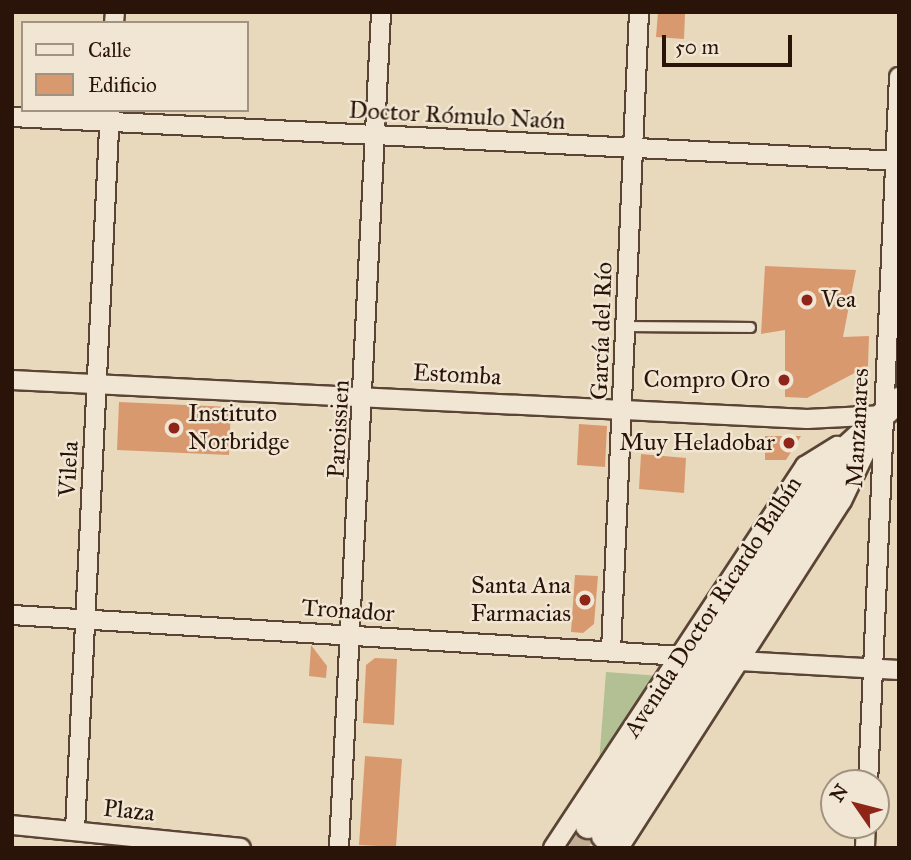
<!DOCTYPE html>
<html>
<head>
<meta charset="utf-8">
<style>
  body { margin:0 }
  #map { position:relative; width:911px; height:860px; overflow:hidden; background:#e8d9bc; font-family:"IM FELL Great Primer",serif }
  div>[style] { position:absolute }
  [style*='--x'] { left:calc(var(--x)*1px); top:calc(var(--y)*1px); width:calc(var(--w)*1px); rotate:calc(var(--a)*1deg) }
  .green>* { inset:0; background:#b2c093 }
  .building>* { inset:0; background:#d9996f }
  .secondary-tunnel>* { height:24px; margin-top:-12px; transform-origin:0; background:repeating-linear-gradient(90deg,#c2b198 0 24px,transparent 0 36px) }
  .roads { filter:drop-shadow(2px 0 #5a4435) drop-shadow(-2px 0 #5a4435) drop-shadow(0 2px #5a4435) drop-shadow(0 -2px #5a4435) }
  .lane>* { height:9px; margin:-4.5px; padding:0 4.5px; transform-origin:4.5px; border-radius:4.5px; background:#f0e6d3 }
  .street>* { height:18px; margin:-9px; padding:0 9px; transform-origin:9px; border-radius:9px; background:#f0e6d3 }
  .secondary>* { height:24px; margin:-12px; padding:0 12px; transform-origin:12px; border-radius:12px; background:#f0e6d3 }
  .dots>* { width:19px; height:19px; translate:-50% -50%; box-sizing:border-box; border:4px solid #f0e6d3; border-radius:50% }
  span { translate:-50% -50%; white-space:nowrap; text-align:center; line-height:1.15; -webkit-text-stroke:5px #f0e6d3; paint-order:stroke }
  .street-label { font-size:24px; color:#2a1308 }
  .poi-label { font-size:24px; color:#2a1308 }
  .left { translate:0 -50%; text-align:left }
  .right { translate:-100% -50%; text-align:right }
  .frame { position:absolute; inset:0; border:14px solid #2a1308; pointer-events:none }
  .legend { position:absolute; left:21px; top:21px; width:228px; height:91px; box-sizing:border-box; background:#f0e6d3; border:2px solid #a19282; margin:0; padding:9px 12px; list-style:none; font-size:21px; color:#2a1308 }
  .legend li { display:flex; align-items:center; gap:14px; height:35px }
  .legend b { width:35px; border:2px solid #a19282 }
  .north { position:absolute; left:820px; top:769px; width:70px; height:70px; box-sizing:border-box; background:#f0e6d3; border:2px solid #a19282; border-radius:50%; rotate:305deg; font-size:19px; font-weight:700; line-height:28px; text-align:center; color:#2a1308 }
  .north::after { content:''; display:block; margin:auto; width:24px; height:32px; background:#8f2418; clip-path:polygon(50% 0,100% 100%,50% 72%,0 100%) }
  .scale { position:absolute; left:662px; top:35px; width:130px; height:32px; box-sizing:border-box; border:4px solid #2a1308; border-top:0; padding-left:9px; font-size:21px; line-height:24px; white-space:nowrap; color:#2a1308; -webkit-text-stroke:5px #f0e6d3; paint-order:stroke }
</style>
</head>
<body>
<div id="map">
  <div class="green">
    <div style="clip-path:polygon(606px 672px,661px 676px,598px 776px)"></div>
  </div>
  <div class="building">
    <div style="clip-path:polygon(658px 12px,685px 14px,684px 39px,656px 37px)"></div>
    <div style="clip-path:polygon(765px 266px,856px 270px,843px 337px,869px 336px,868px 366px,807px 398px,785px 397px,785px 330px,761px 334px)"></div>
    <div style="clip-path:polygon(119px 402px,231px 407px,229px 455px,117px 450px)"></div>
    <div style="clip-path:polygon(579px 424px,607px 426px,605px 467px,577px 465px)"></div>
    <div style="clip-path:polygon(765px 436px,801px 436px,786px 460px,765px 460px)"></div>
    <div style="clip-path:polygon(641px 454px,686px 458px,684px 493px,639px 489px)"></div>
    <div style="clip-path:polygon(575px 575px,598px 576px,594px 624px,583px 633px,571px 632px)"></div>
    <div style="clip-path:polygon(311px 645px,327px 666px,326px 678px,309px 676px)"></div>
    <div style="clip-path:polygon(375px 658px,397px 659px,394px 725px,363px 723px,366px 665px)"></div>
    <div style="clip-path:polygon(365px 756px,402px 759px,396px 847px,359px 845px)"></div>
  </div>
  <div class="secondary-tunnel">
    <div style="--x:574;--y:848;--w:26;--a:-58"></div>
  </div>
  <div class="roads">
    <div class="lane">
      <div style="--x:627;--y:326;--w:123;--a:0.5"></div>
    </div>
    <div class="street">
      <div style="--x:114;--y:23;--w:11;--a:-85"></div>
      <div style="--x:12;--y:117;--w:888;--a:2.84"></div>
      <div style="--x:12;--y:380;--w:796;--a:2.81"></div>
      <div style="--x:807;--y:419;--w:78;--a:-2.9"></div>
      <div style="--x:12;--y:615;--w:671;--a:3.5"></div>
      <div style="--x:611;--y:651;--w:640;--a:-87.49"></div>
      <div style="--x:739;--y:661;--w:160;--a:3.2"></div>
      <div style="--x:868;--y:783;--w:707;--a:-87.49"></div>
      <div style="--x:12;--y:825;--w:230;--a:5.7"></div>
      <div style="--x:75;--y:830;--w:721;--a:-87.22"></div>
      <div style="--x:339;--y:848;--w:837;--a:-87.12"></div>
      <div style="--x:553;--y:848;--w:458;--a:-56.6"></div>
      <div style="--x:805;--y:466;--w:38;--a:-32"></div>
      <div style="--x:619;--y:848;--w:412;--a:-57.3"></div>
      <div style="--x:842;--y:501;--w:85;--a:-64.3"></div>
      <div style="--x:865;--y:848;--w:23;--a:-88"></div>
    </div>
    <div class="secondary">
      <div style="--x:588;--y:826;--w:418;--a:-56.9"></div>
      <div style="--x:816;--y:476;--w:113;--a:-42.5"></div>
      <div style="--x:604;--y:836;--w:456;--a:-56.7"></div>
    </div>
  </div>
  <div class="dots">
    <div style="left:807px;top:300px;background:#8f2418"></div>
    <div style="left:784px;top:380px;background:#8f2418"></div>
    <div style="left:174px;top:428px;background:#8f2418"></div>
    <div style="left:789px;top:443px;background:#8f2418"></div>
    <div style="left:585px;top:600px;background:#8f2418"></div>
  </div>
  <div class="street-label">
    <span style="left:457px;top:116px;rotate:3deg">Doctor Rómulo Naón</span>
    <span style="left:602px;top:331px;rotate:-88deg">García del Río</span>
    <span style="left:457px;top:375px;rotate:3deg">Estomba</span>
    <span style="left:858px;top:428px;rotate:-87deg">Manzanares</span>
    <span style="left:339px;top:429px;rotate:-87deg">Paroissien</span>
    <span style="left:69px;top:469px;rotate:-87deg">Vilela</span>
    <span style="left:713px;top:607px;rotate:-57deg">Avenida Doctor Ricardo Balbín</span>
    <span style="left:348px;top:611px;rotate:4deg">Tronador</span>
    <span style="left:129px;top:811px;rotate:6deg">Plaza</span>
  </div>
  <div class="poi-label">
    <span class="left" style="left:821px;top:300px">Vea</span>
    <span class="right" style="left:770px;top:380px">Compro Oro</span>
    <span class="left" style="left:188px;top:428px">Instituto<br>Norbridge</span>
    <span class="right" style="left:775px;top:443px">Muy Heladobar</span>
    <span class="right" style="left:571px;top:600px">Santa Ana<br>Farmacias</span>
  </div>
  <div class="frame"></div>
  <ul class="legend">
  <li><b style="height:9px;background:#f0e6d3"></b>Calle</li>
  <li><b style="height:19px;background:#d9996f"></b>Edificio</li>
  </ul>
  <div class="north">N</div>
  <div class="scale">50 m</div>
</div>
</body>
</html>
